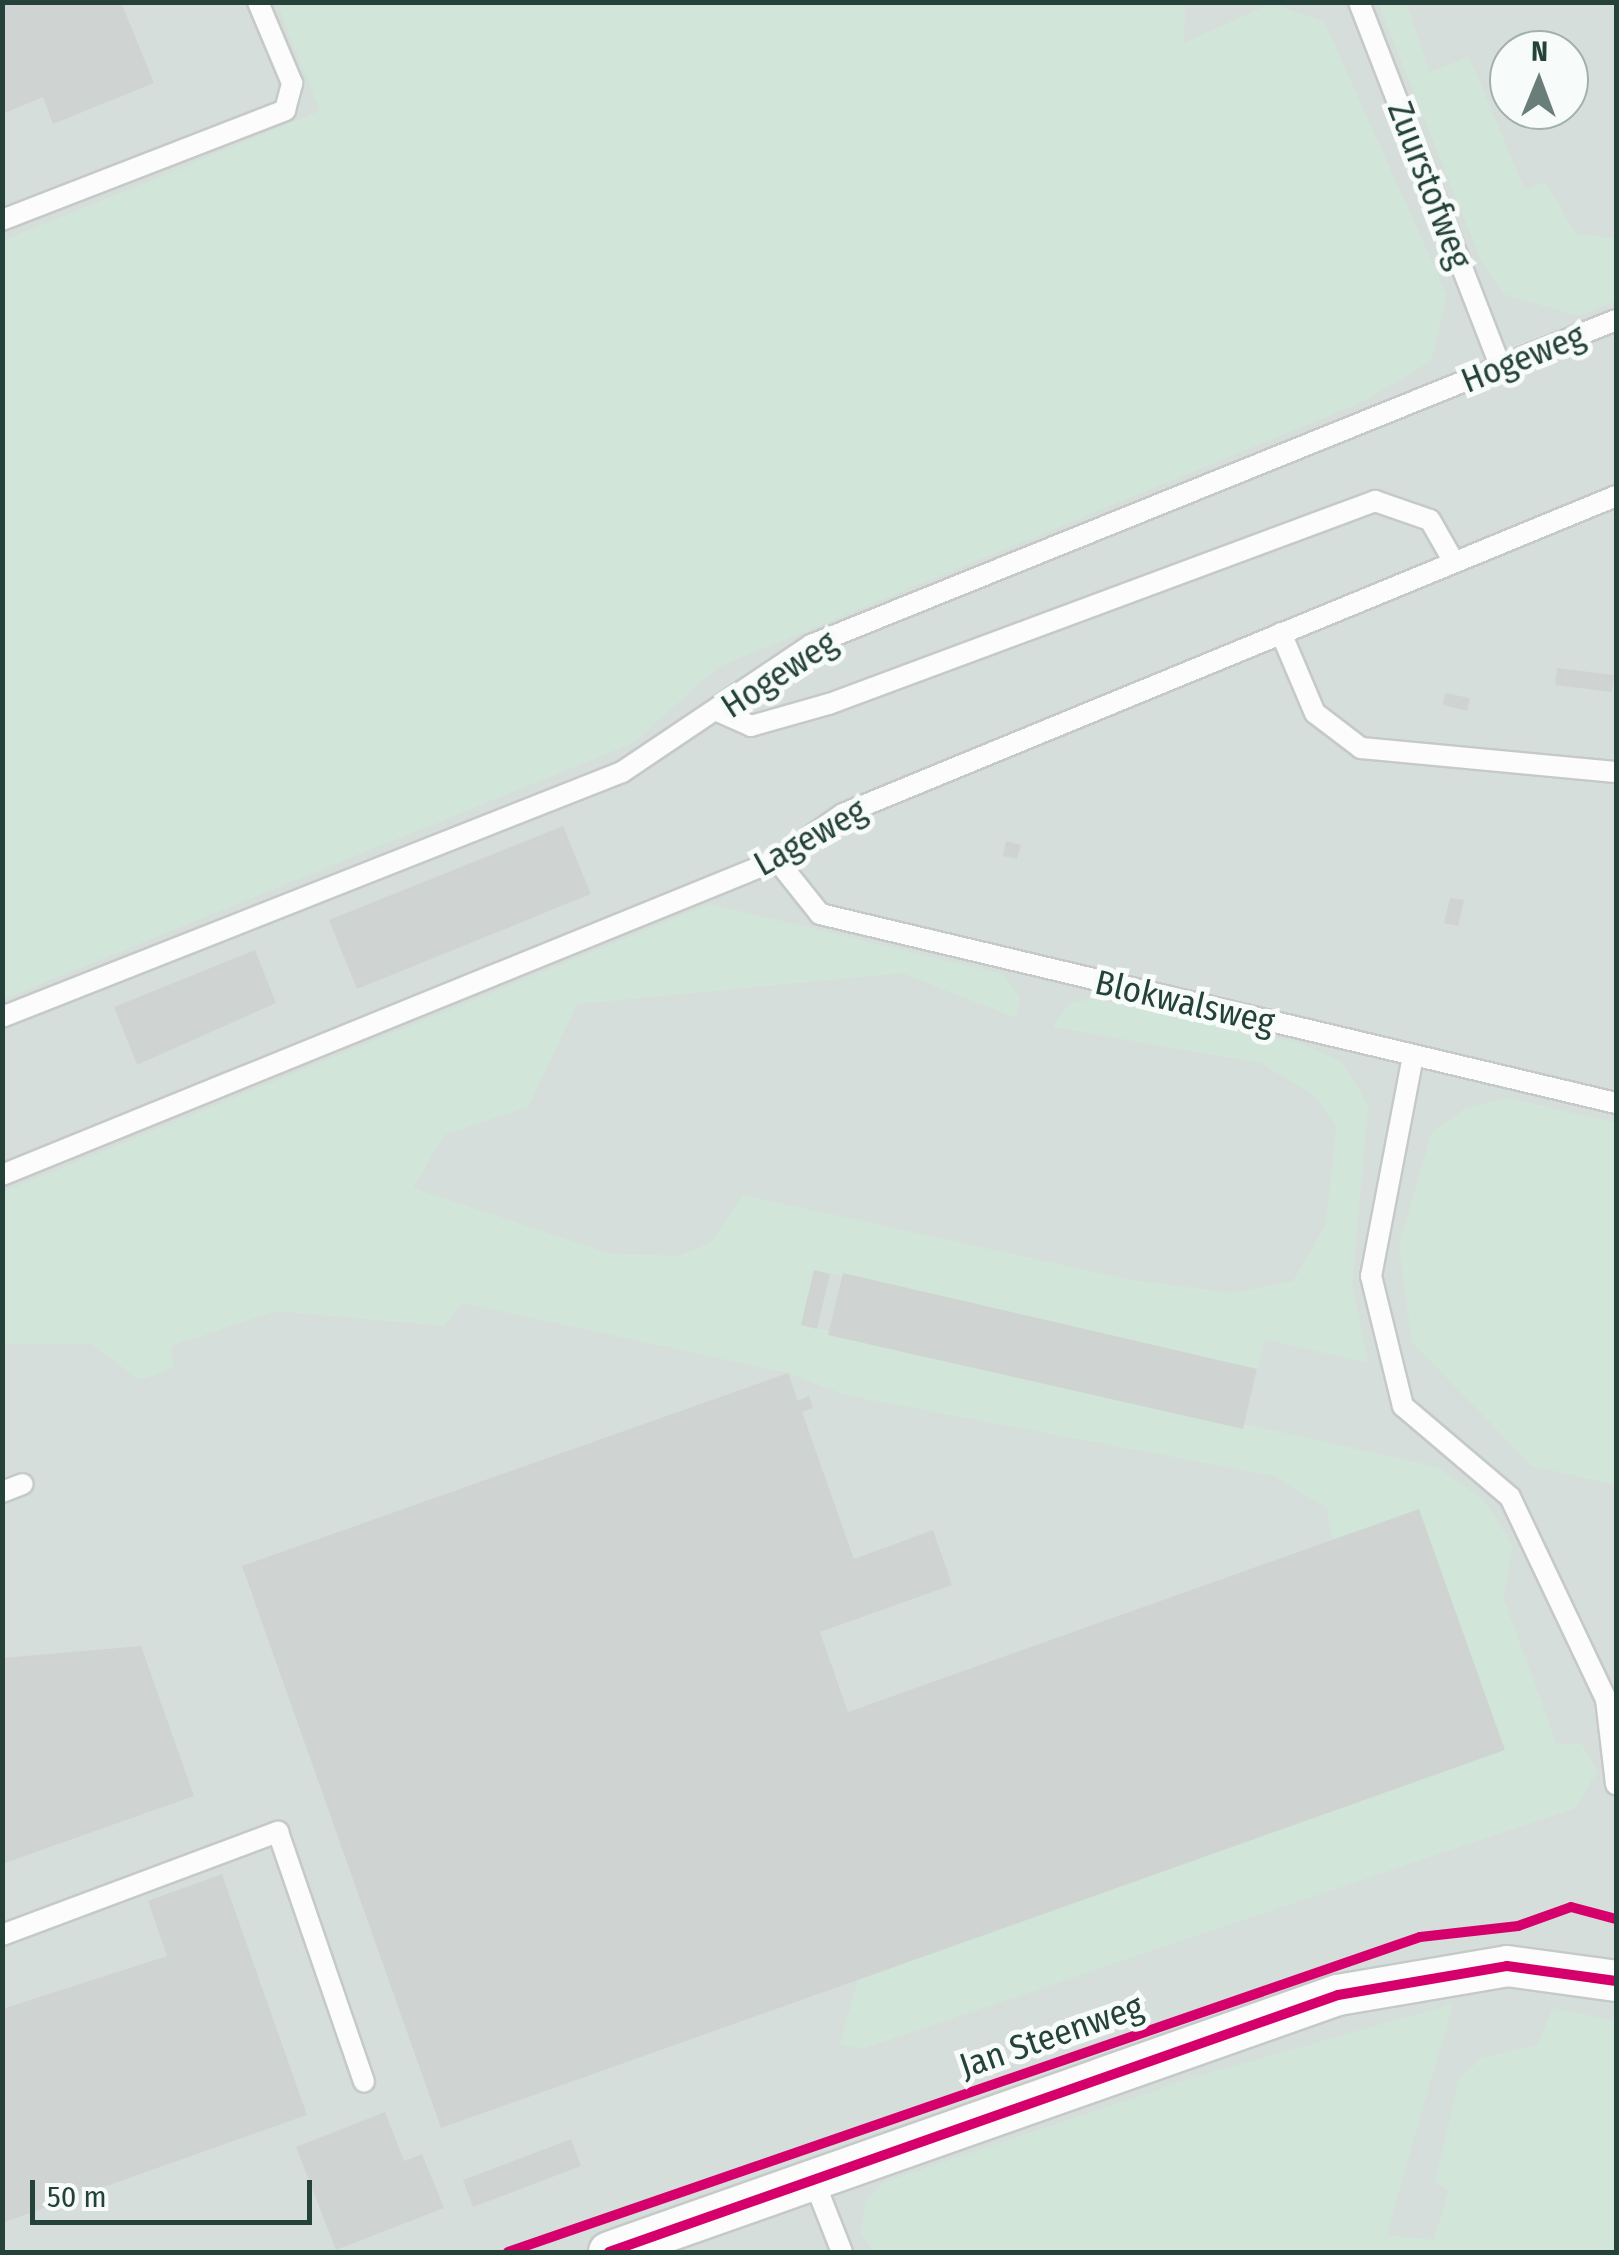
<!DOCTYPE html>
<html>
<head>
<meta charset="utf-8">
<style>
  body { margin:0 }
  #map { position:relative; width:1619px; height:2255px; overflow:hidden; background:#e8edeb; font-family:"Fira Sans Condensed",sans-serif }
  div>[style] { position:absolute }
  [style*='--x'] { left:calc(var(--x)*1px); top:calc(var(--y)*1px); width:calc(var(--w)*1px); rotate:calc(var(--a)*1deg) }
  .built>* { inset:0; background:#d6dedb }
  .green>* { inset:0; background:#d1e6d8 }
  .building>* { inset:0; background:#cfd4d2 }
  .roads { filter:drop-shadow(2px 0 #c5cac8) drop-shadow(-2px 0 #c5cac8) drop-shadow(0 2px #c5cac8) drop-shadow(0 -2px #c5cac8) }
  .service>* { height:20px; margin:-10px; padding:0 10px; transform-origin:10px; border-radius:10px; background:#fcfcfc }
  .minor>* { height:40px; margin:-20px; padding:0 20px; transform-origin:20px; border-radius:20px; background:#fcfcfc }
  .cycleway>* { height:10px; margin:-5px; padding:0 5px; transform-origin:5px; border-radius:5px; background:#d6006c }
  span { translate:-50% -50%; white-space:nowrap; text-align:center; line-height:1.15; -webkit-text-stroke:10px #f7fbf9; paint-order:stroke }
  .street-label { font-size:35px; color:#24423a }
  .frame { position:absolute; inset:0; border:5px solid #24423a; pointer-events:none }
  .north { position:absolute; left:1489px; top:30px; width:100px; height:100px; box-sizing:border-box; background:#f7fbf9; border:2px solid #a3b1ad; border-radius:50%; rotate:1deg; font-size:28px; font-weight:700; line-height:40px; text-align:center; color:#24423a }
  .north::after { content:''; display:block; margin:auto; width:35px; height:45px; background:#697e78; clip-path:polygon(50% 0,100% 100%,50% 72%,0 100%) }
  .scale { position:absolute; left:30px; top:2180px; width:282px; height:45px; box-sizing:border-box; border:5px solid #24423a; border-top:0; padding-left:12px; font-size:30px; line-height:35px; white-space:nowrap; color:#24423a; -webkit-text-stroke:8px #f7fbf9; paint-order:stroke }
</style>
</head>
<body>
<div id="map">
  <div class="built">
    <div style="clip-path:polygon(evenodd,3px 3px,1616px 3px,1616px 2252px,3px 2252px,3px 3px,1509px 50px,1569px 50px,1569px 110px,1509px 110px,1509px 50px)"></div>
  </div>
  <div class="green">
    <div style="clip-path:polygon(1185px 2px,1184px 43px,1272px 3px,1324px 22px,1447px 295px,1431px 361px,1362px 402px,718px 667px,633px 743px,3px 999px,3px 241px,320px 111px,277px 3px)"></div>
    <div style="clip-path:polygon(1378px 3px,1406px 3px,1430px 72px,1469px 57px,1525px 190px,1545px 182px,1576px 234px,1616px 238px,1616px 301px,1578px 316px,1504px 294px,1481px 261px)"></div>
    <div style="clip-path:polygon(710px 904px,1002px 974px,1020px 997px,1016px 1018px,902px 973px,577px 1004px,528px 1107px,444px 1135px,413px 1188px,611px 1254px,679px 1256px,712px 1242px,743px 1195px,1131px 1280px,1232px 1293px,1293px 1281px,1326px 1225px,1337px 1126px,1314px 1095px,1261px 1063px,1053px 1027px,1070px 1003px,1094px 999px,1302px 1044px,1342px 1062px,1368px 1105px,1352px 1285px,1368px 1363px,1265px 1339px,1257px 1369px,814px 1270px,801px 1325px,1437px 1467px,1483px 1499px,1513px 1546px,1503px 1597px,1557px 1745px,1581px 1743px,1597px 1772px,1575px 1808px,861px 2049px,840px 2044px,858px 1980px,1504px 1750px,1419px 1510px,1332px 1540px,1327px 1508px,1274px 1476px,845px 1395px,788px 1373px,463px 1303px,444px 1326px,276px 1311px,171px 1346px,173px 1368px,140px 1380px,91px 1344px,3px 1344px,3px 1192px)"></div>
    <div style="clip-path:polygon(1508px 1098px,1616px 1123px,1616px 1485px,1532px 1466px,1412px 1342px,1399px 1245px,1432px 1132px,1466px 1108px)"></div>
    <div style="clip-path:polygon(1453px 2004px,1386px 2235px,1434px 2240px,1449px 2190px,1435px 2182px,1459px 2079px,1482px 2058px,1538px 2045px,1553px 2008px,1616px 2021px,1616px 2252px,874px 2252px,861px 2233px,866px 2201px,885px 2182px,1195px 2077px)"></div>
  </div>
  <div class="building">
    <div style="clip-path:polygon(2px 2px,121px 2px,154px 83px,53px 124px,43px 97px,2px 114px)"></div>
    <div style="clip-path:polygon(1557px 668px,1614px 675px,1612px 692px,1555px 685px)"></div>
    <div style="clip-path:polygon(1445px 693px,1470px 698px,1467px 711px,1443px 705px)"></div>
    <div style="clip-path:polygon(563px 826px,591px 894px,357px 989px,329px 920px)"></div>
    <div style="clip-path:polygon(1006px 841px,1021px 845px,1017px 859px,1003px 856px)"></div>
    <div style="clip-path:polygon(1450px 898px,1464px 900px,1458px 926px,1444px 923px)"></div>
    <div style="clip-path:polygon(255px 950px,276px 1003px,137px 1065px,114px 1007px)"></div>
    <div style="clip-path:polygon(814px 1270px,830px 1274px,817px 1329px,801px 1325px)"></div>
    <div style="clip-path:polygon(843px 1273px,1257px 1369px,1243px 1429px,828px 1335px)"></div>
    <div style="clip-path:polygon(788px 1373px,798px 1401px,809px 1396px,813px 1408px,802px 1412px,854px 1559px,933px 1530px,952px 1585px,820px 1632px,848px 1712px,1419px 1509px,1505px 1750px,441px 2128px,242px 1566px)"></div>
    <div style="clip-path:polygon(141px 1646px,194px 1796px,2px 1864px,2px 1658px)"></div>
    <div style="clip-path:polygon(222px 1874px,307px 2115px,2px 2223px,2px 2009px,167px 1956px,148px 1901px)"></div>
    <div style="clip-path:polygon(385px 2112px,404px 2161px,422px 2154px,444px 2208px,336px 2250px,296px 2147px)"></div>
    <div style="clip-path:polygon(571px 2139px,581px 2166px,473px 2207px,463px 2180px)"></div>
  </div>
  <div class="roads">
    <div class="service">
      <div style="--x:1359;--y:2;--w:393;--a:68.8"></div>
      <div style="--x:2;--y:220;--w:304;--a:-21.2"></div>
      <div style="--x:285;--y:110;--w:28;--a:-75"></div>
      <div style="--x:292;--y:83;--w:88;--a:-112.8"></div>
      <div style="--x:1281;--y:633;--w:87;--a:67"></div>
      <div style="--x:1315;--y:713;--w:58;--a:37.3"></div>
      <div style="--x:1361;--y:748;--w:256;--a:5.4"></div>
      <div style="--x:720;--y:712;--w:34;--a:24"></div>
      <div style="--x:751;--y:726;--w:81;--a:-15.8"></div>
      <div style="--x:829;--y:704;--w:583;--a:-20.39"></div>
      <div style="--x:1375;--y:501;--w:58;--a:19.1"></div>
      <div style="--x:1430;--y:520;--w:48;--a:60.3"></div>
      <div style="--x:777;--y:860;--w:69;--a:51.5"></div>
      <div style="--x:820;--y:914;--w:818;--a:13.36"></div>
      <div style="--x:2;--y:1017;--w:667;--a:-21.56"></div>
      <div style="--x:622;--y:772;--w:228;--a:-33.9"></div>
      <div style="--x:811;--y:645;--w:868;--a:-21.99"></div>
      <div style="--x:1413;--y:1056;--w:224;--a:100.8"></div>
      <div style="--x:1371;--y:1276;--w:134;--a:76.2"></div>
      <div style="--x:1403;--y:1406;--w:140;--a:40.4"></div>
      <div style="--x:1510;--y:1497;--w:224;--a:64.6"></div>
      <div style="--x:1606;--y:1699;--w:86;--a:83.3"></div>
      <div style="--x:2;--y:1175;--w:837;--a:-22.12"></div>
      <div style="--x:777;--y:860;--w:80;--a:-34.9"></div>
      <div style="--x:843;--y:814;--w:836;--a:-22.36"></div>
      <div style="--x:2;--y:1492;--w:22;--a:-21"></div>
      <div style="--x:2;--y:1935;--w:295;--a:-20.5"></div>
      <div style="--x:278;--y:1832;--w:264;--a:71"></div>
      <div style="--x:814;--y:2181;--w:76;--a:68.5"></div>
    </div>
    <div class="minor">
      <div style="--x:609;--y:2252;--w:773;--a:-19.42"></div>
      <div style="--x:1338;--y:1995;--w:171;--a:-9.7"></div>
      <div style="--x:1507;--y:1966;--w:110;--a:7.8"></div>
    </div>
  </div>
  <div class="cycleway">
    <div style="--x:508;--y:2252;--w:965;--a:-19.05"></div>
    <div style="--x:1420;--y:1937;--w:99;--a:-6.4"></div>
    <div style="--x:1518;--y:1926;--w:56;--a:-19.7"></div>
    <div style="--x:1571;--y:1907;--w:47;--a:14.9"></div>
    <div style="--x:609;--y:2252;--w:773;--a:-19.42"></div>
    <div style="--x:1338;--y:1995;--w:171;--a:-9.7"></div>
    <div style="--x:1507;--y:1966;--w:110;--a:7.8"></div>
  </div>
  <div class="street-label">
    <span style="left:1430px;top:185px;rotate:69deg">Zuurstofweg</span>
    <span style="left:1523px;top:358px;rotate:-22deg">Hogeweg</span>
    <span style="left:779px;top:674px;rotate:-33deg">Hogeweg</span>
    <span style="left:810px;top:837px;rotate:-29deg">Lageweg</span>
    <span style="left:1185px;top:1002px;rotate:13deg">Blokwalsweg</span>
    <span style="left:1051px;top:2036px;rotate:-19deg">Jan Steenweg</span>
  </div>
  <div class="frame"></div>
  <div class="north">N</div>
  <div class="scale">50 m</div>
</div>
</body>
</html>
